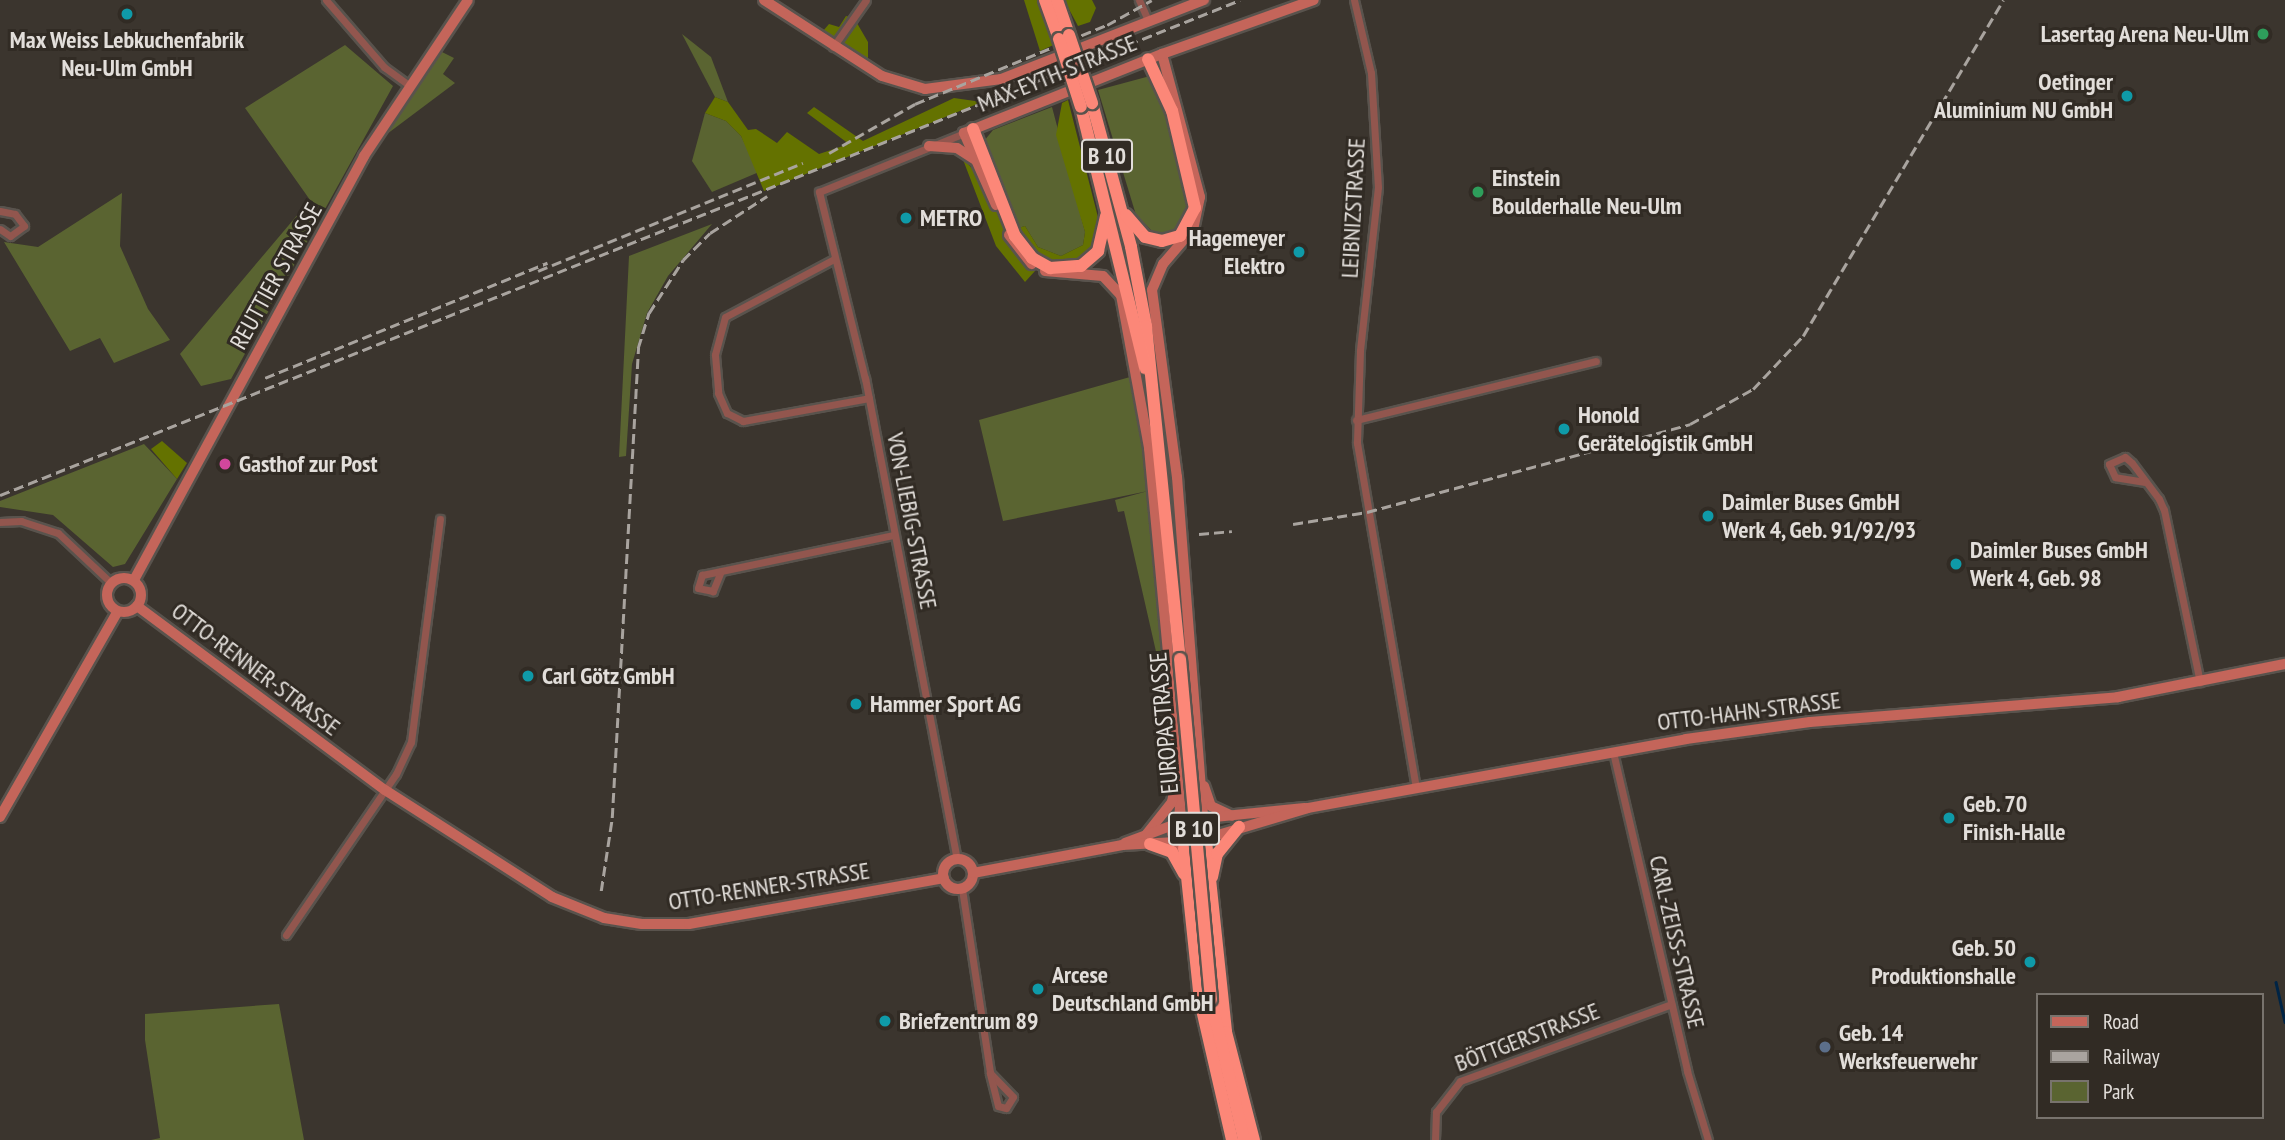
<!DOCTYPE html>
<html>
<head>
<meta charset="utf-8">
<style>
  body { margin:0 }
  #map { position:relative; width:2285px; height:1140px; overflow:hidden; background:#3b352e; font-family:"PT Sans Narrow",sans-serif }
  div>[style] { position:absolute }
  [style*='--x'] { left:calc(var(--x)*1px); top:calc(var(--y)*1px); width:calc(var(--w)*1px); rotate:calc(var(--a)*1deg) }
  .green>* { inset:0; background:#5a6431 }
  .forest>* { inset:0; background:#647200 }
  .stream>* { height:2.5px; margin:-1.25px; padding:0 1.25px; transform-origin:1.25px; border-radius:1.25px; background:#002445 }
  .roads { filter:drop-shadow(2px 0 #59534d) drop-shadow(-2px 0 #59534d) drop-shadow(0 2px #59534d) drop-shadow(0 -2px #59534d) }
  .street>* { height:7px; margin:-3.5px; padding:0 3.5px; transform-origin:3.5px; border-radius:3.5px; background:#92564e }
  .secondary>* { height:10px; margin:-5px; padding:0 5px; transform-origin:5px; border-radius:5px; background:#c4655a }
  .secondary>.ring { margin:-5px; padding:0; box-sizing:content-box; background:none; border:10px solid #c4655a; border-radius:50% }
  .highway>* { height:12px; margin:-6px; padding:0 6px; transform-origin:6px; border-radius:6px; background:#fc8778 }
  .rail>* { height:2.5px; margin-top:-1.25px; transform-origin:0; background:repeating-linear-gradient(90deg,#a9a49f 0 10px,transparent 0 15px) }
  .bridges { filter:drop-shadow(2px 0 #59534d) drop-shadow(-2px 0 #59534d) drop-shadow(0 2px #59534d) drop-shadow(0 -2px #59534d) }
  .highway-bridge>* { height:12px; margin:-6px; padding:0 6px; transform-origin:6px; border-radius:6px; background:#fc8778 }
  .dots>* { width:19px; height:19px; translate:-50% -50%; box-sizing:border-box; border:4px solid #312b24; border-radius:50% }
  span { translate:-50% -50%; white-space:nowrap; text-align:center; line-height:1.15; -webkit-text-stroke:6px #312b24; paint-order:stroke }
  .shield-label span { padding:2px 5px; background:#312b24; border:2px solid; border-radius:5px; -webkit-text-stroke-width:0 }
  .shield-label { font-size:23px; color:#e2deda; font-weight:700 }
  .poi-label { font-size:24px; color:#e2deda; font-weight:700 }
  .right { translate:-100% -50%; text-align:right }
  .left { translate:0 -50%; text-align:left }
  .street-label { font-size:24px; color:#e2deda }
  .legend { position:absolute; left:2036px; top:993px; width:228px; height:126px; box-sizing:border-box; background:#312b24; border:2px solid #78736d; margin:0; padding:9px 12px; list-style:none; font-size:21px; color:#e2deda }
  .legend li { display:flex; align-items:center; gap:14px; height:35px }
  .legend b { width:35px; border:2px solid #78736d }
</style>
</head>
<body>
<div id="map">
  <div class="green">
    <div style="clip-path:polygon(682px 34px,711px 57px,728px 102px,715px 97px)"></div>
    <div style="clip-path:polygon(345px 45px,393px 86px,231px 379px,201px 386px,180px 354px,310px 200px,245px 108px)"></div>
    <div style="clip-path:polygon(442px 52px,454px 58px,443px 74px,455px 83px,387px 134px)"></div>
    <div style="clip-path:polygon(1150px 76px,1165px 106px,1191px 210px,1179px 231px,1158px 237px,1136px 215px,1098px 90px)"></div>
    <div style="clip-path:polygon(1052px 107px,1085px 232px,1083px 245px,1061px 256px,1038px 247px,1025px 226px,1015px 229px,984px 141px,993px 130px)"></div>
    <div style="clip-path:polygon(705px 113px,726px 121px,741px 136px,759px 172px,712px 192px,692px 161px)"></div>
    <div style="clip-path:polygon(122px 193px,120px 246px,148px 309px,170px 340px,114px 363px,100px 338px,70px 351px,4px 242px,38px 247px)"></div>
    <div style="clip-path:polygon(712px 224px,668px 276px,647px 313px,632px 364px,626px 456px,619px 457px,629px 256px)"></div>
    <div style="clip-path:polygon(1130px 377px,1151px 491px,1166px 677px,1162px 678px,1124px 511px,1118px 512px,1115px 500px,1148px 491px,1003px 521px,979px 420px)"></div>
    <div style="clip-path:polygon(144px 444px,177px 479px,125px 564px,113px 567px,53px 515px,0 507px,0 501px)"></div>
    <div style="clip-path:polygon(279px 1004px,304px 1140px,151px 1140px,160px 1138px,145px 1040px,145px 1014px)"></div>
  </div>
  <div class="forest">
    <div style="clip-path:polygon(1024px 0,1042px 0,1058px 43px,1040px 51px)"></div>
    <div style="clip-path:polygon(1064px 0,1092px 0,1096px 8px,1090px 22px,1078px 26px)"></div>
    <div style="clip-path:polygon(846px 16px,854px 18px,868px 42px,868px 61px,823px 31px,829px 24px,839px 27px)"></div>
    <div style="clip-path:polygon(715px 97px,728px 102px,748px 130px,756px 129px,777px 143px,787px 132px,819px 154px,849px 144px,807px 113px,814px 107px,863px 141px,954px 98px,982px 102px,764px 191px,741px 136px,726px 121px,705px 113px)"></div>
    <div style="clip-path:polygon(1068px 100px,1100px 225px,1097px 245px,1084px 259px,1068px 265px,1041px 260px,1015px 229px,1025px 226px,1038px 247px,1061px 256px,1083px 245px,1085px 232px,1056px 135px,1062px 103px)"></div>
    <div style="clip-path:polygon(962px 157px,983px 181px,1016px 254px,1035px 271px,1025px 282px,996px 246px)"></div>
    <div style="clip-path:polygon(162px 441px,187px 463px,177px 479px,151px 449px)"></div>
  </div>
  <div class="stream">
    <div style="--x:2276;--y:982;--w:41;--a:77.3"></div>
  </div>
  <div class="roads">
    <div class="street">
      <div style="--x:326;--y:0;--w:89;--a:49.1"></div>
      <div style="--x:384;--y:67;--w:31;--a:36"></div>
      <div style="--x:1139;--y:0;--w:24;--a:66"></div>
      <div style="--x:1354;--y:0;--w:75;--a:76.9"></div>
      <div style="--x:1371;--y:73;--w:114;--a:86.5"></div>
      <div style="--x:1378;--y:187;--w:165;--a:96.3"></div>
      <div style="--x:1360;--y:351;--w:92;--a:91.9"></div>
      <div style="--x:1357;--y:443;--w:350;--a:80.3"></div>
      <div style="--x:833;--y:47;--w:57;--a:-54.9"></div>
      <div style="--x:0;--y:211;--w:15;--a:11"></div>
      <div style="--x:15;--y:214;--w:15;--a:53"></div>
      <div style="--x:24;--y:226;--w:17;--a:144"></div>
      <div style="--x:10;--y:236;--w:12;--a:-145"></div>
      <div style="--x:834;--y:259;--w:123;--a:152"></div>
      <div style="--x:725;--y:317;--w:39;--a:105"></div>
      <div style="--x:715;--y:355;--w:38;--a:85"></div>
      <div style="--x:718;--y:393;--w:22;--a:66"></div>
      <div style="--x:727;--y:413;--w:18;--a:27"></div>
      <div style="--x:743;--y:421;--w:128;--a:-10.3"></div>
      <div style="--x:1356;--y:420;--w:247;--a:-13.8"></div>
      <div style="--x:2145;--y:482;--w:30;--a:-171"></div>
      <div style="--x:2115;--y:477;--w:14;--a:-115"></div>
      <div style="--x:2109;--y:464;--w:17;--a:-24"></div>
      <div style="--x:2125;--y:457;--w:9;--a:41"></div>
      <div style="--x:2132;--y:463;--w:45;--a:53.1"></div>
      <div style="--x:2159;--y:499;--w:12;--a:66"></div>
      <div style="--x:2164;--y:510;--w:176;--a:78.2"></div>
      <div style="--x:0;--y:522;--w:21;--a:-3"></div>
      <div style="--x:21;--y:521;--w:39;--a:18"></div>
      <div style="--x:58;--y:533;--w:73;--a:43.3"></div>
      <div style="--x:721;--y:571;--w:22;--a:112"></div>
      <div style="--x:713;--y:591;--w:15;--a:-169"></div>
      <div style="--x:698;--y:588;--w:14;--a:-73"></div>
      <div style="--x:702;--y:575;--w:196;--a:-11.8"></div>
      <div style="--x:1613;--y:752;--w:327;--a:76.9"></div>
      <div style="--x:1687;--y:1071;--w:72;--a:73.1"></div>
      <div style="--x:957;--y:860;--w:490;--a:-100.8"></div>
      <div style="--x:865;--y:379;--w:193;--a:-103.8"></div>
      <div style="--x:819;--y:192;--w:157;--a:-22.1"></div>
      <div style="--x:962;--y:889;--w:186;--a:81.3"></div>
      <div style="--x:990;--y:1073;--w:33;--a:46"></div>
      <div style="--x:1013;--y:1097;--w:13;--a:122"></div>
      <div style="--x:1006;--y:1108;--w:8;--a:-166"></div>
      <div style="--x:998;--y:1106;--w:34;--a:-104"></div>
      <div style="--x:286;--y:935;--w:195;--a:-55.7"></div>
      <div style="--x:396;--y:774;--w:35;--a:-65"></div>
      <div style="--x:411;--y:742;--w:225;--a:-82.6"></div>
      <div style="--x:1435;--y:1140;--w:28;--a:-88"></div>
      <div style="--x:1436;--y:1112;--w:39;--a:-52"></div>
      <div style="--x:1460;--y:1081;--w:225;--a:-20"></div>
    </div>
    <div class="secondary">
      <div style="--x:764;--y:0;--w:140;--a:32.8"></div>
      <div style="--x:882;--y:76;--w:45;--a:16.8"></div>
      <div style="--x:925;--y:89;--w:77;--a:-7.5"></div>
      <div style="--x:1001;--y:79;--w:218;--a:-21.3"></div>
      <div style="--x:1162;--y:54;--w:148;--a:75.1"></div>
      <div style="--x:1200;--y:197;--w:33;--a:102"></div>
      <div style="--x:1193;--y:229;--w:46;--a:130.6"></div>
      <div style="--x:1163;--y:264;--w:28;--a:113"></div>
      <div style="--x:1152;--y:290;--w:189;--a:82.4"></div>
      <div style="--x:1177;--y:477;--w:340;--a:85.6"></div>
      <div style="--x:929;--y:146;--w:28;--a:4"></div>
      <div style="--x:957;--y:148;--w:24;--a:33"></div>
      <div style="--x:996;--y:205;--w:79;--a:-114"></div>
      <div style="--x:964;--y:133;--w:213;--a:-21.8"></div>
      <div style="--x:1162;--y:54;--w:161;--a:-19.6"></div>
      <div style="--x:1009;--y:235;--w:37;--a:52"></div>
      <div style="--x:1045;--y:271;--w:58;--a:4.9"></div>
      <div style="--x:1103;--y:276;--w:26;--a:47"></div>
      <div style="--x:1121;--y:295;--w:156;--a:79.6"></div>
      <div style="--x:1149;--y:448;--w:348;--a:84.7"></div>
      <div style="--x:1181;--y:795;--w:21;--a:95"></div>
      <div class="ring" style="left:107px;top:578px;width:24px;height:24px"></div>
      <div style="--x:134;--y:580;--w:482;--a:-61.5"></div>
      <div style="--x:364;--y:156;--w:187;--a:-56.3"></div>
      <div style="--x:137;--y:606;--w:309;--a:36.6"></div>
      <div style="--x:385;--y:790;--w:198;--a:32.6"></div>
      <div style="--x:552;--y:897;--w:56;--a:22"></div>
      <div style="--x:604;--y:918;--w:38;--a:9"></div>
      <div style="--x:642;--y:924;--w:47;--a:0"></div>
      <div style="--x:689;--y:924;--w:259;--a:-10.2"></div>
      <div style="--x:1204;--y:786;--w:21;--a:71"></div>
      <div style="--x:1211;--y:806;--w:23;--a:25"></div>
      <div class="ring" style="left:1172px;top:811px;width:28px;height:28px"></div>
      <div style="--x:0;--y:817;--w:237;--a:-60.2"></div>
      <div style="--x:1205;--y:818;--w:100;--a:-5.8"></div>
      <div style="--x:1145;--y:836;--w:43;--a:-51.5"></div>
      <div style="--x:1172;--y:802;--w:20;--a:-79"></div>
      <div style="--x:1208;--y:838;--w:104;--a:-16.7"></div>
      <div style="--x:1308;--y:808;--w:384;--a:-10.3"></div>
      <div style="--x:1686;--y:739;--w:125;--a:-7.8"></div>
      <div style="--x:1810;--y:722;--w:309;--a:-4.6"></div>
      <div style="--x:2118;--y:697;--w:170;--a:-11.2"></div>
      <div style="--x:1125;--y:843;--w:51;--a:-20.6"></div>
      <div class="ring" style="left:943px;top:859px;width:20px;height:20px"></div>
      <div style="--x:973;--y:873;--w:152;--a:-10.6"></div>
      <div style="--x:1122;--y:845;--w:54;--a:-3.2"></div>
    </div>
    <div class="highway">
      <div style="--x:1045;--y:0;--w:41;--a:70.3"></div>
      <div style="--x:1057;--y:0;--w:37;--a:71"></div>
      <div style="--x:1092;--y:103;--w:149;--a:74.8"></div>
      <div style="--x:1131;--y:247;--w:80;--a:79.2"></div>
      <div style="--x:1146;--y:326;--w:335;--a:84.2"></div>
      <div style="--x:1081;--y:107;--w:269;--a:76.2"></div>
      <div style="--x:973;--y:129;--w:115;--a:68.6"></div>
      <div style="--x:1015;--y:236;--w:28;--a:52"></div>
      <div style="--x:1032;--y:258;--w:21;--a:29"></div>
      <div style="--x:1050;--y:268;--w:31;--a:-4"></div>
      <div style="--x:1081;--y:266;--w:23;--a:-41"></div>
      <div style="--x:1098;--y:251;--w:36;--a:-77"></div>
      <div style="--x:1126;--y:215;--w:29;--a:49"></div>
      <div style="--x:1145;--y:237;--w:17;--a:13"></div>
      <div style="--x:1162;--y:241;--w:19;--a:-16"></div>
      <div style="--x:1180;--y:236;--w:32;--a:-62"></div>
      <div style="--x:1195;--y:208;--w:100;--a:-103.3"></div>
      <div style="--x:1172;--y:111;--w:57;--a:-114.8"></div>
      <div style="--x:1206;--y:841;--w:192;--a:84"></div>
      <div style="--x:1226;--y:1032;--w:112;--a:75.5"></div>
      <div style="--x:1150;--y:844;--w:23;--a:20"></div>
      <div style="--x:1172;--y:852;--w:25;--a:61"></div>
      <div style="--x:1184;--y:848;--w:154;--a:84"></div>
      <div style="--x:1200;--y:1001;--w:143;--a:77"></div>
      <div style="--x:1212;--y:877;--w:24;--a:-78"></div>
      <div style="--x:1217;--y:854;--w:35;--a:-51"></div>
      <div style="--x:1211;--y:1000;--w:144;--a:76.7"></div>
    </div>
  </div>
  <div class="rail">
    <div style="--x:829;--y:153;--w:99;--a:-29.7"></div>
    <div style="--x:915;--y:104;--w:208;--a:-22.4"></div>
    <div style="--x:1107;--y:25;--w:51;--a:-29.1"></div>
    <div style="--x:538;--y:271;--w:286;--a:-22.2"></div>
    <div style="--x:265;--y:378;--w:305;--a:-22.2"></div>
    <div style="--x:0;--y:495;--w:1335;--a:-21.76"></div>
    <div style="--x:1293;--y:524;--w:75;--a:-9.2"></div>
    <div style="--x:1367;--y:512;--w:335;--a:-15.2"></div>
    <div style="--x:1690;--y:424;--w:72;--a:-29.1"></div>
    <div style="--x:1753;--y:389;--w:73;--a:-46.7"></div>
    <div style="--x:1803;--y:336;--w:391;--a:-59.2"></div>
    <div style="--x:1199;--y:534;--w:33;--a:-5"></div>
    <div style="--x:601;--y:891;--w:74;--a:-81.4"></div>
    <div style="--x:612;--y:818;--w:471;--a:-86.8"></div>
    <div style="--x:638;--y:348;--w:37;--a:-73"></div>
    <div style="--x:649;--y:313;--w:63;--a:-57.3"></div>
    <div style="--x:683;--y:260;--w:38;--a:-45"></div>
    <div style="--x:710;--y:233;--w:68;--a:-33"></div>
  </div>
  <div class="bridges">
    <div class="highway-bridge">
      <div style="--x:1069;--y:35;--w:72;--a:71.3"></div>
      <div style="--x:1059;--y:39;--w:71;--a:72.1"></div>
      <div style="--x:1180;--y:659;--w:342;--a:84.8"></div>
    </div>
  </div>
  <div class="dots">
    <div style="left:127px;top:14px;background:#0f9aa8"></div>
    <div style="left:2263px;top:34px;background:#2e9e5b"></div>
    <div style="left:2127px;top:96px;background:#0f9aa8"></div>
    <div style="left:1478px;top:192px;background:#2e9e5b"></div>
    <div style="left:906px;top:218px;background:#0f9aa8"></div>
    <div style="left:1299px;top:252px;background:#0f9aa8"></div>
    <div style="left:1564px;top:429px;background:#0f9aa8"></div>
    <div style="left:225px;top:464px;background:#d1479c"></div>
    <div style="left:1708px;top:516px;background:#0f9aa8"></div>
    <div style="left:1956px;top:564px;background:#0f9aa8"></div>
    <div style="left:528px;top:676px;background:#0f9aa8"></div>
    <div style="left:856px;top:704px;background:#0f9aa8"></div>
    <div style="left:1949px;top:818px;background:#0f9aa8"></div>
    <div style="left:2030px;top:962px;background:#0f9aa8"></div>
    <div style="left:1038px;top:989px;background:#0f9aa8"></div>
    <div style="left:885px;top:1021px;background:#0f9aa8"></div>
    <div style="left:1825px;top:1047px;background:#5c6f8a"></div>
  </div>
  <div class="shield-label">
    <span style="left:1107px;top:156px">B 10</span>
    <span style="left:1194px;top:829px">B 10</span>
  </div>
  <div class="poi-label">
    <span class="right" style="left:2249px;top:34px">Lasertag Arena Neu-Ulm</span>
    <span style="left:127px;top:54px">Max Weiss Lebkuchenfabrik<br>Neu-Ulm GmbH</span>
    <span class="right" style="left:2113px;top:96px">Oetinger<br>Aluminium NU GmbH</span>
    <span class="left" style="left:1492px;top:192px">Einstein<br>Boulderhalle Neu-Ulm</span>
    <span class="left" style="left:920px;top:218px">METRO</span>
    <span class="right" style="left:1285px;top:252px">Hagemeyer<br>Elektro</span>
    <span class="left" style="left:1578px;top:429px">Honold<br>Gerätelogistik GmbH</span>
    <span class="left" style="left:239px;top:464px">Gasthof zur Post</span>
    <span class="left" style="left:1722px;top:516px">Daimler Buses GmbH<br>Werk 4, Geb. 91/92/93</span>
    <span class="left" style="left:1970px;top:564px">Daimler Buses GmbH<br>Werk 4, Geb. 98</span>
    <span class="left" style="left:542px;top:676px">Carl Götz GmbH</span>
    <span class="left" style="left:870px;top:704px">Hammer Sport AG</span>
    <span class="left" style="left:1963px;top:818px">Geb. 70<br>Finish-Halle</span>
    <span class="right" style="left:2016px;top:962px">Geb. 50<br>Produktionshalle</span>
    <span class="left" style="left:1052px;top:989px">Arcese<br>Deutschland GmbH</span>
    <span class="left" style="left:899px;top:1021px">Briefzentrum 89</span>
    <span class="left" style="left:1839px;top:1047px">Geb. 14<br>Werksfeuerwehr</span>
  </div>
  <div class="street-label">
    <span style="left:1057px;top:73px;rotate:-22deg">MAX-EYTH-STRASSE</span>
    <span style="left:1353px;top:208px;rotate:-87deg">LEIBNIZSTRASSE</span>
    <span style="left:276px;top:276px;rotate:-61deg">REUTTIER STRASSE</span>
    <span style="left:912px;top:521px;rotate:79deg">VON-LIEBIG-STRASSE</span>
    <span style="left:256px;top:669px;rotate:37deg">OTTO-RENNER-STRASSE</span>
    <span style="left:1749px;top:711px;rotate:-7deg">OTTO-HAHN-STRASSE</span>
    <span style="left:1164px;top:723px;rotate:-95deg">EUROPASTRASSE</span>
    <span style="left:769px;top:886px;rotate:-9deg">OTTO-RENNER-STRASSE</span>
    <span style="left:1677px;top:942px;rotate:77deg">CARL-ZEISS-STRASSE</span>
    <span style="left:1527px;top:1037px;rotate:-21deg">BÖTTGERSTRASSE</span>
  </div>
  <ul class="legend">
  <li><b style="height:9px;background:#c4655a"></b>Road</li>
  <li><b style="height:9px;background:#a9a49f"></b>Railway</li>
  <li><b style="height:19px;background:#5a6431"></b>Park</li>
  </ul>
</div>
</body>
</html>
